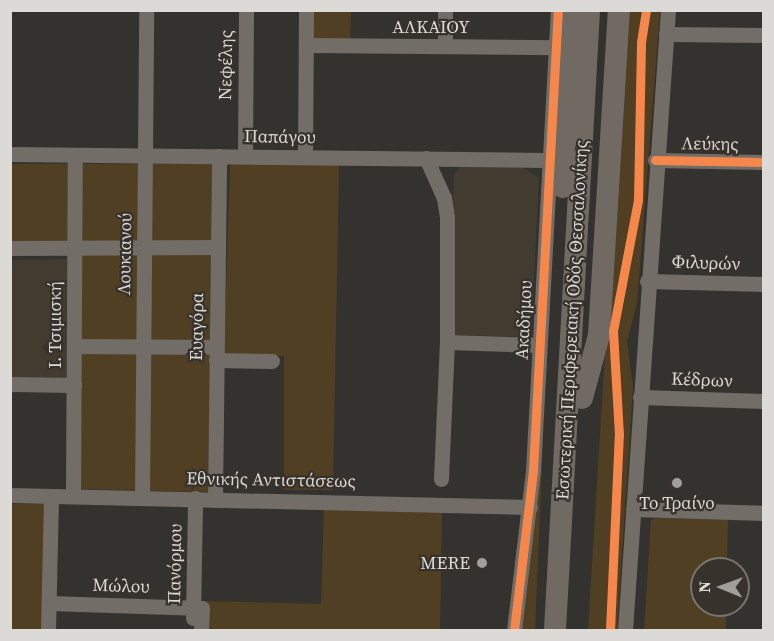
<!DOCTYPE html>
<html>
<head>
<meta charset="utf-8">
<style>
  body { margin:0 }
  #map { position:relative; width:774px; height:641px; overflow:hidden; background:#34322f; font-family:"Source Serif 4",serif }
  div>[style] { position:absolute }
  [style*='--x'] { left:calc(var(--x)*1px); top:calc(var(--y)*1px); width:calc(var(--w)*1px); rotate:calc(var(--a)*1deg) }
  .built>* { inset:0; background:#423b30 }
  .green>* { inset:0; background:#513f24 }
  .minor>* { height:15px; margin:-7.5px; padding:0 7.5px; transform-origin:7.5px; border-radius:7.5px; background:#726e67 }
  .highway>* { height:22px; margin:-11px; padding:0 11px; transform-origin:11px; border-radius:11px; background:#706a63 }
  .cycleway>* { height:9px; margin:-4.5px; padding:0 4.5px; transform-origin:4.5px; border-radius:4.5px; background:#f5874c }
  .dots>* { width:16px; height:16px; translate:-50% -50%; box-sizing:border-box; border:3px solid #37322c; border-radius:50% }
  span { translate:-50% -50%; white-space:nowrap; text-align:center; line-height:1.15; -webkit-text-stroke:4.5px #37322c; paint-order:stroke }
  .street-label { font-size:18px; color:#dcdad6 }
  .poi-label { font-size:18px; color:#dcdad6 }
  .right { translate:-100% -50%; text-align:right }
  .frame { position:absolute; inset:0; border:12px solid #dcdad6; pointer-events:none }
  .north { position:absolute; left:690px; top:557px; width:60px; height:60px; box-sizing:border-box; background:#37322c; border:2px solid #797570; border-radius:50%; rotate:271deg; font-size:16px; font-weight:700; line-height:24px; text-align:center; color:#dcdad6 }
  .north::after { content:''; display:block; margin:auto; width:21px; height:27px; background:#a19f9c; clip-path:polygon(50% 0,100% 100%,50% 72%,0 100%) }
</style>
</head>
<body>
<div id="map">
  <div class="built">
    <div style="clip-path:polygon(461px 166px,522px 167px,539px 178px,531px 337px,449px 335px,454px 175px)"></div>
    <div style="clip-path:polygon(67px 259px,66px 379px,11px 379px,10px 260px)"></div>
  </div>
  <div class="green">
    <div style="clip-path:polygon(313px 11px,351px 11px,350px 43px,313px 42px)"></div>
    <div style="clip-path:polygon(626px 11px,660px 11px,637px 303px,627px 341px,633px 387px,617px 630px,588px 630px)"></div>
    <div style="clip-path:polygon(230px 163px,339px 164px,333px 490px,284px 490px,284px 356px,224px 353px)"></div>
    <div style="clip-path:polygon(11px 164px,213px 164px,208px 492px,79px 489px,82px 241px,11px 241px)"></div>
    <div style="clip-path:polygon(543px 440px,535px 630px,520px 630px,531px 536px)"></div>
    <div style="clip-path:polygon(11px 504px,47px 504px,45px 630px,11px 630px)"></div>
    <div style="clip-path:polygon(324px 507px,442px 510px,440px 630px,202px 630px,202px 601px,321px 604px)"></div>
    <div style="clip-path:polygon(658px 518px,728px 520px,727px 569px,702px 569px,702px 605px,726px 605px,726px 630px,644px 630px,651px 520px)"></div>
  </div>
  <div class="minor">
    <div style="--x:666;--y:34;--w:98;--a:0.6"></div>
    <div style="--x:306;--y:45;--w:250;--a:0.5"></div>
    <div style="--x:445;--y:46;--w:36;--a:-90"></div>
    <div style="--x:10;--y:154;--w:538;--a:0.64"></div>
    <div style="--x:245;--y:156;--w:146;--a:-89.6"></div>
    <div style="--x:305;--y:157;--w:147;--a:-89.6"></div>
    <div style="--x:426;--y:158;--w:44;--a:65.8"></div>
    <div style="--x:444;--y:198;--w:19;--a:81"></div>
    <div style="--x:447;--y:217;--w:125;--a:90"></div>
    <div style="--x:447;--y:342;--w:92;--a:1.9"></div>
    <div style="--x:655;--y:160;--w:109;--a:1.1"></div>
    <div style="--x:10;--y:248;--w:208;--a:-0.3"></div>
    <div style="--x:647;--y:281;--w:117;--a:1.5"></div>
    <div style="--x:74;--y:346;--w:142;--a:0.4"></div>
    <div style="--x:216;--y:360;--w:56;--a:1"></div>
    <div style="--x:10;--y:384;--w:64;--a:0.9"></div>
    <div style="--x:640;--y:397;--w:124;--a:1.8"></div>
    <div style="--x:441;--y:479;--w:137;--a:-87.5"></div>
    <div style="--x:10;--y:495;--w:520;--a:1.32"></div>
    <div style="--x:73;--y:496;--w:341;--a:-89.7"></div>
    <div style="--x:142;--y:497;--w:487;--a:-89.5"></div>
    <div style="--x:215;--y:498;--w:342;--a:-89.3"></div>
    <div style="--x:633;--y:509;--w:131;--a:1.7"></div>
    <div style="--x:49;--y:603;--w:153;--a:1.9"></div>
    <div style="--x:202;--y:608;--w:22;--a:93"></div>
    <div style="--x:193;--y:618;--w:120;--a:-89"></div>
    <div style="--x:48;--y:630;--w:134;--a:-88.7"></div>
    <div style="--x:514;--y:630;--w:161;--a:-83.2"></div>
    <div style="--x:533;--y:470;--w:461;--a:-86.9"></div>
    <div style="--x:625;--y:630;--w:621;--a:-86.03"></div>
  </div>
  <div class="highway">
    <div style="--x:563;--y:187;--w:177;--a:-87.4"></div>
    <div style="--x:582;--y:398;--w:65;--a:-74.9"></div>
    <div style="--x:599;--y:335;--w:326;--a:-86.5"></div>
    <div style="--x:555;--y:630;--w:621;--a:-86.86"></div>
  </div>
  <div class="cycleway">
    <div style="--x:655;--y:160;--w:109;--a:1.1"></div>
    <div style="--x:514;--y:630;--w:161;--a:-83.2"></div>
    <div style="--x:533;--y:470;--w:461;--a:-86.9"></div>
    <div style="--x:610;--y:630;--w:195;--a:-87.4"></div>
    <div style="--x:619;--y:435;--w:104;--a:-93.3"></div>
    <div style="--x:613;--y:331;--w:133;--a:-79.2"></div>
    <div style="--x:638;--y:200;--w:158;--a:-88.9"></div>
    <div style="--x:641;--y:42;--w:32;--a:-81"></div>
  </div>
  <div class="dots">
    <div style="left:677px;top:483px;background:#a19f9c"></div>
    <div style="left:482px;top:563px;background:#a19f9c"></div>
  </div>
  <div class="street-label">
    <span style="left:431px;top:27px">ΑΛΚΑΙΟΥ</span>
    <span style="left:226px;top:65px;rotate:-89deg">Νεφέλης</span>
    <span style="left:280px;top:137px;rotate:1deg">Παπάγου</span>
    <span style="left:710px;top:144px;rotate:1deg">Λεύκης</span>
    <span style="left:125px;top:254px;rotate:-89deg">Λουκιανού</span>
    <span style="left:706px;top:263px;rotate:2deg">Φιλυρών</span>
    <span style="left:524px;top:320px;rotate:-87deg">Ακαδήμου</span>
    <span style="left:572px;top:320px;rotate:-87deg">Εσωτερική Περιφερειακή Οδός Θεσσαλονίκης</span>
    <span style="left:55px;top:325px;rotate:-90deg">Ι. Τσιμισκή</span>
    <span style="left:197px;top:327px;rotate:-89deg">Ευαγόρα</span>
    <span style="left:702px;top:380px;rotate:2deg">Κέδρων</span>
    <span style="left:271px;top:480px;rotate:1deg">Εθνικής Αντιστάσεως</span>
    <span style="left:175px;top:564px;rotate:-89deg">Πανόρμου</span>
    <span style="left:121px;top:586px;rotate:2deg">Μώλου</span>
  </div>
  <div class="poi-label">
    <span style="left:677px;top:503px">Το Τραίνο</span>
    <span class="right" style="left:470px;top:563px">MERE</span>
  </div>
  <div class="frame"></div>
  <div class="north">N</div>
</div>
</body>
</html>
